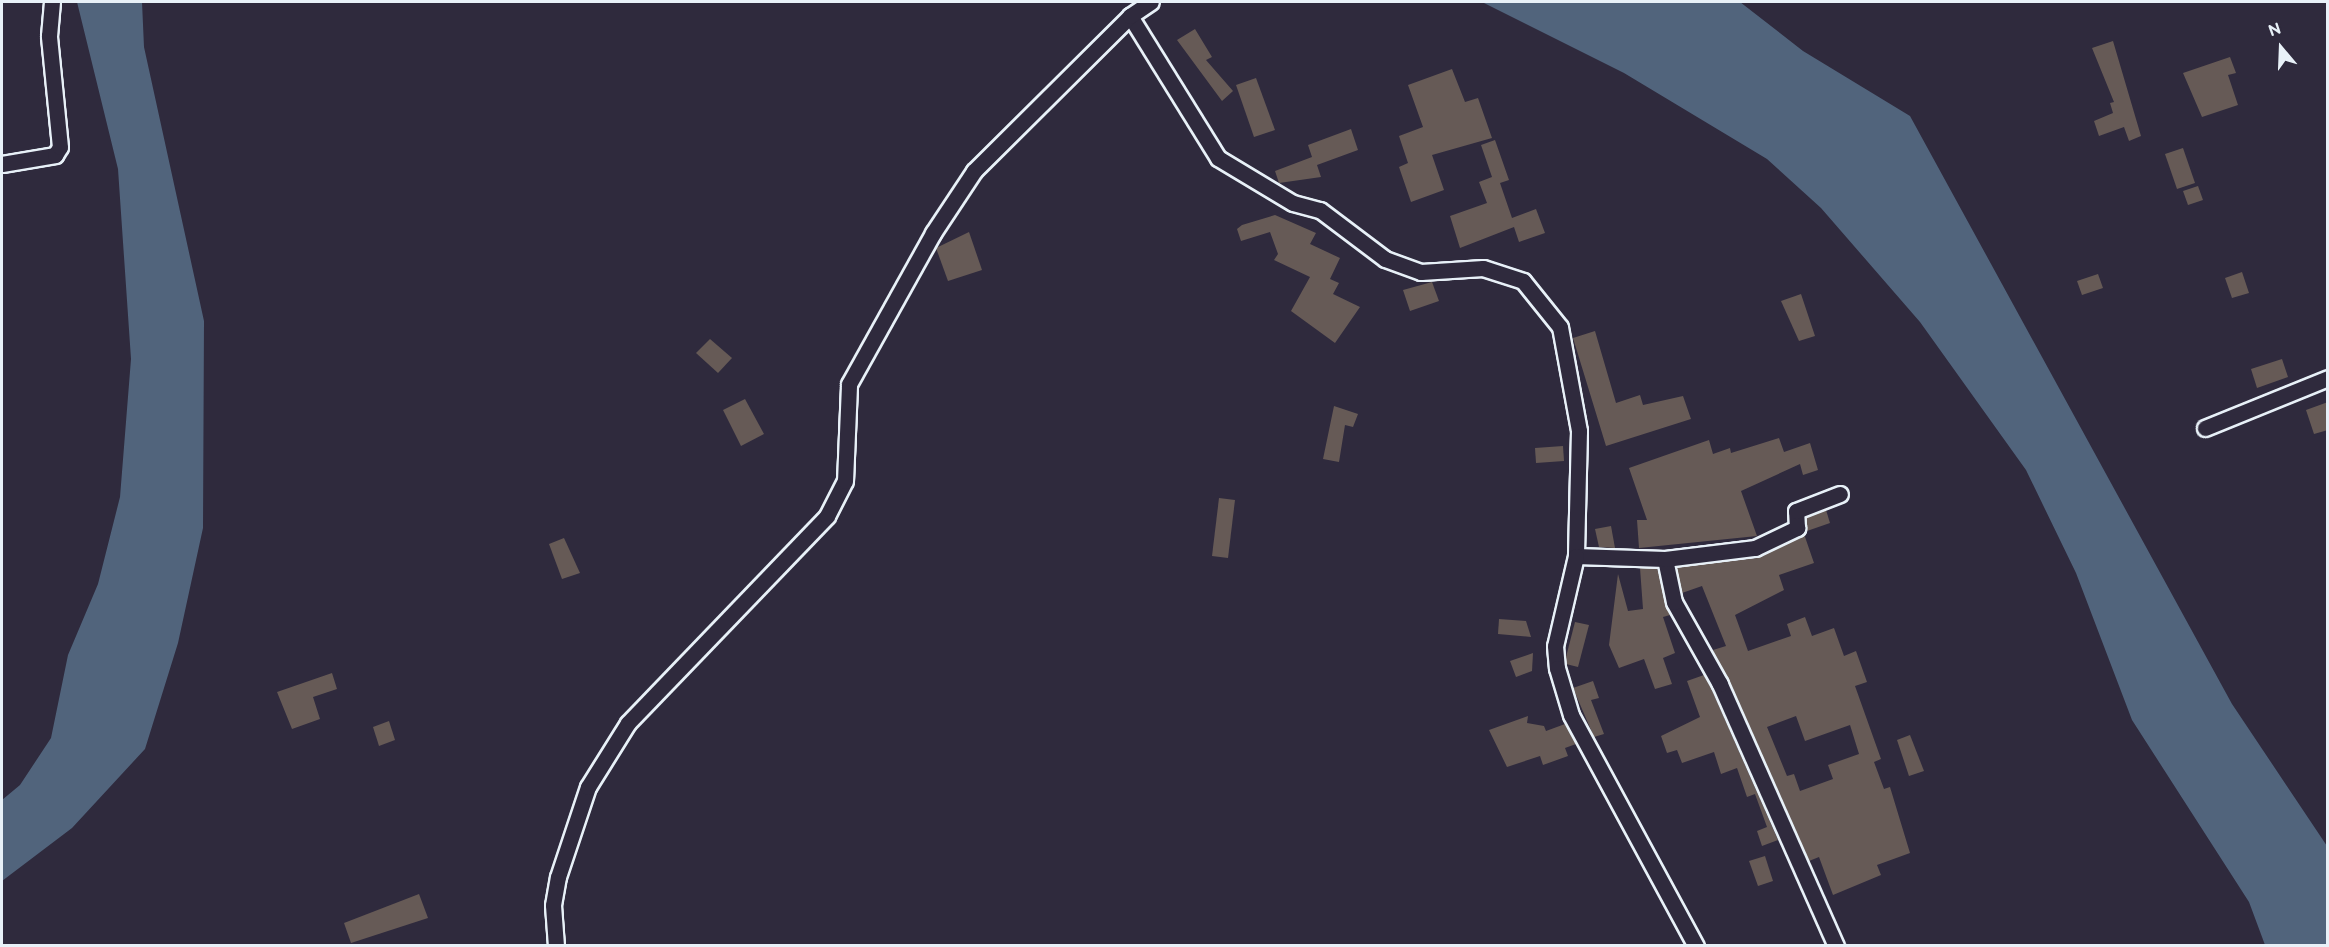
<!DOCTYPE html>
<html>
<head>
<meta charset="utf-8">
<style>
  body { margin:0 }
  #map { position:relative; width:2329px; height:947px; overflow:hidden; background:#2f2a3d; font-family:"Balsamiq Sans",sans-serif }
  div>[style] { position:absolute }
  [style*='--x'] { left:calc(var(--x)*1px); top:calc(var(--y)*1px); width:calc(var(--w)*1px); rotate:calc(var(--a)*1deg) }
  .water>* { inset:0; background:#51647c }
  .building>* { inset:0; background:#665a56 }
  .roads { filter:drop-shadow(2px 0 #e8f1f8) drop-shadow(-2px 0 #e8f1f8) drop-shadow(0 2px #e8f1f8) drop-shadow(0 -2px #e8f1f8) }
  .street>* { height:15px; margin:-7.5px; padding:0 7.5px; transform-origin:7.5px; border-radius:7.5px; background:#2f2a3d }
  span { translate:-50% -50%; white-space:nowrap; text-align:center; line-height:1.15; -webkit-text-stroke:5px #2f2a3d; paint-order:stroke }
  .frame { position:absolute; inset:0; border:3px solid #e8f1f8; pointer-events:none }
  .north { position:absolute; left:2251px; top:18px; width:60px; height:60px; -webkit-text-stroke:4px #2f2a3d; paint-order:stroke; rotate:341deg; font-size:16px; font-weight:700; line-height:24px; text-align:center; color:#e8f1f8 }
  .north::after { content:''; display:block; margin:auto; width:21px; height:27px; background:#e8f1f8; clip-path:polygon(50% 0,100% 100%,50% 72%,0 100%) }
</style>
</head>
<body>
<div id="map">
  <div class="water">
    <div style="clip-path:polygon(77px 2px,142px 2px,144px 47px,204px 321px,203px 528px,178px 643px,145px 749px,72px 828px,2px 881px,2px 800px,20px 785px,51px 738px,68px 655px,98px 584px,120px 497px,131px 359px,118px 169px)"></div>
    <div style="clip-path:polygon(1482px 2px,1740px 2px,1803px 51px,1910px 116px,2232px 704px,2327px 846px,2327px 945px,2265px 945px,2249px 902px,2132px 720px,2076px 573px,2026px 470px,1920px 322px,1821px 208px,1767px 159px,1624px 73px)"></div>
  </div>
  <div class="building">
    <div style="clip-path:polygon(1195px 29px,1212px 57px,1206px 60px,1233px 91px,1222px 101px,1177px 40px)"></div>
    <div style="clip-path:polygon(2113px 41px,2141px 136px,2129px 141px,2124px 127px,2099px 136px,2094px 121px,2113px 113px,2110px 103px,2114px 102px,2092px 48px)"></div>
    <div style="clip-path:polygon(2230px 57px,2236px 73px,2228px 75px,2238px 105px,2202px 117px,2183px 73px)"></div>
    <div style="clip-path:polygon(1452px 69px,1465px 102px,1478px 98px,1492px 138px,1432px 155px,1444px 190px,1411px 202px,1399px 167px,1408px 163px,1399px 136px,1423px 127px,1408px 85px)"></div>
    <div style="clip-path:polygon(1256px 78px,1275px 130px,1254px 137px,1236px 85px)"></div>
    <div style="clip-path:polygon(1351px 129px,1358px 150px,1317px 165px,1321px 177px,1279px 183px,1275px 171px,1312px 157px,1308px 145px)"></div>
    <div style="clip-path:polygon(1495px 140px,1509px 180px,1500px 183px,1512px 218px,1536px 209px,1545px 233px,1519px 242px,1514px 227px,1460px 248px,1450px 216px,1487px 203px,1479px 182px,1492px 177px,1481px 145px)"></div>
    <div style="clip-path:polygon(2183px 148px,2195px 183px,2177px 189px,2165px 154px)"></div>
    <div style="clip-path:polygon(2198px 186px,2203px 200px,2188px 205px,2183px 191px)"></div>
    <div style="clip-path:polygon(1275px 215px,1316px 233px,1310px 244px,1340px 258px,1330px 279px,1339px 283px,1333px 294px,1360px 307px,1335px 343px,1291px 311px,1310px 277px,1274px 260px,1278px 254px,1270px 232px,1241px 241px,1237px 229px,1242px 225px)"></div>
    <div style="clip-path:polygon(969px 232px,982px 270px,948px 281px,936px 248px)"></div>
    <div style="clip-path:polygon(2242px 272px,2249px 293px,2232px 298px,2225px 278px)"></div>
    <div style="clip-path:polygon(2098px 274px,2103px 288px,2082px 295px,2077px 281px)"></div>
    <div style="clip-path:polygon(1432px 282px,1439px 301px,1410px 311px,1403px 290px)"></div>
    <div style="clip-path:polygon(1801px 294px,1815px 336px,1799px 341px,1781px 301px)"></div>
    <div style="clip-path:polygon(1595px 331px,1616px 403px,1640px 395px,1643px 405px,1683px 396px,1691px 419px,1606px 446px,1573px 338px)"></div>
    <div style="clip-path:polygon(710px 339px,732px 358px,718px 373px,696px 353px)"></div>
    <div style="clip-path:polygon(2282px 359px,2288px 377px,2257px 388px,2251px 369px)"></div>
    <div style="clip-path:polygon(745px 399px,764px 434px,741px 446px,723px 410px)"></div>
    <div style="clip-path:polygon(2328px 402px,2328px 430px,2314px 434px,2306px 410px)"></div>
    <div style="clip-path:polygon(1334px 406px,1358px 414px,1353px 427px,1345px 425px,1339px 462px,1323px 459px)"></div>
    <div style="clip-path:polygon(1779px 438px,1784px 452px,1810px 443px,1818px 470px,1803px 475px,1800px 464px,1741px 491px,1757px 536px,1639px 548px,1637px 520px,1647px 520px,1629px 468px,1709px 440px,1713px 454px,1730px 448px,1731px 453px)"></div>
    <div style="clip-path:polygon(1563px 446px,1564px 461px,1536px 463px,1535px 448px)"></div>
    <div style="clip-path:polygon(1219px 498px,1235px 500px,1228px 558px,1212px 556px)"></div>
    <div style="clip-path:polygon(1826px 510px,1830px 523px,1807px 531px,1806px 518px)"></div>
    <div style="clip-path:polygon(1611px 526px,1615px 548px,1599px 547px,1595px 529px)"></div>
    <div style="clip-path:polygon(evenodd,1804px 534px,1814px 563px,1779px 575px,1784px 590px,1735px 615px,1748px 651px,1791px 636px,1787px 624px,1805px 617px,1812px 636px,1834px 628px,1844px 656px,1856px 651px,1867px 682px,1855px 686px,1881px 759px,1874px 762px,1884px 789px,1890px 787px,1910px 853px,1877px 865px,1881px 875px,1833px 895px,1819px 857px,1809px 861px,1715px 656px,1713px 650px,1726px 646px,1702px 586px,1682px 593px,1677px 567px,1757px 558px,1804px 534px,1796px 716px,1805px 741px,1850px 725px,1859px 754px,1828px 765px,1833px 779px,1800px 791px,1794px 774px,1787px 776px,1767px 727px,1796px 716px)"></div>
    <div style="clip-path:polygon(564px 538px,580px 573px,562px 579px,549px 544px)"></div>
    <div style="clip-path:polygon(1640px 568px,1657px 568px,1670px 615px,1663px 617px,1675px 653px,1663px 658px,1672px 684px,1655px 689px,1644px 659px,1619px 668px,1609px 645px,1618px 574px,1628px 611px,1643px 609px)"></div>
    <div style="clip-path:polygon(1499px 619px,1526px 621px,1531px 637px,1498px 634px)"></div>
    <div style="clip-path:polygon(1575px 622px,1589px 625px,1578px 667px,1566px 664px,1566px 657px)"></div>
    <div style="clip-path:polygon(1533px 653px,1532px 671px,1516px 677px,1510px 661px)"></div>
    <div style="clip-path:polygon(332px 673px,337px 689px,313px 697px,320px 719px,292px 729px,277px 692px)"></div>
    <div style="clip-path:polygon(1704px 675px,1711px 688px,1778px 840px,1762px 846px,1757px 831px,1767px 827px,1755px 794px,1747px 797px,1737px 768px,1721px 774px,1714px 752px,1682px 763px,1677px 750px,1667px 753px,1661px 736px,1700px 717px,1687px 681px)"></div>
    <div style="clip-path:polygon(1593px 681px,1599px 698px,1591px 700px,1604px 734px,1594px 737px,1573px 688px)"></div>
    <div style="clip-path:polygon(1528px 716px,1527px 723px,1544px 726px,1546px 731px,1565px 724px,1576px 744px,1565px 748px,1568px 756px,1543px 765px,1540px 756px,1507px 767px,1489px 730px)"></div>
    <div style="clip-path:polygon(389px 721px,395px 740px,379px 746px,373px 727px)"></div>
    <div style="clip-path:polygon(1910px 735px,1924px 771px,1909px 776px,1897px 740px)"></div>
    <div style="clip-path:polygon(1765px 856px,1773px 881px,1758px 886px,1749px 861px)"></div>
    <div style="clip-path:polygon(419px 894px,428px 918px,351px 943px,344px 923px)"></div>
  </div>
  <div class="roads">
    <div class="street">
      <div style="--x:1130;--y:16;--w:167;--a:58.2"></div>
      <div style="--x:1218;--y:158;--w:87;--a:31"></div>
      <div style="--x:1293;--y:203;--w:28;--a:15"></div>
      <div style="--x:1320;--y:210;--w:81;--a:37"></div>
      <div style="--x:1385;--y:259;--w:38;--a:20"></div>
      <div style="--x:1421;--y:272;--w:62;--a:-3.7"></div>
      <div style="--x:1483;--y:268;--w:42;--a:18"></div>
      <div style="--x:1523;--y:281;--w:59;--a:51.2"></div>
      <div style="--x:1560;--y:327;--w:106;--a:79.6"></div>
      <div style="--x:1579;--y:431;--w:125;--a:91.4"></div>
      <div style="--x:1576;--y:556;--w:89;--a:1.9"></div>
      <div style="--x:2;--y:164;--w:54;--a:-9.6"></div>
      <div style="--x:55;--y:155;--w:9;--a:-58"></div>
      <div style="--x:60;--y:147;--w:112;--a:-95.7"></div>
      <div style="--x:49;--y:36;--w:34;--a:-85"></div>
      <div style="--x:2205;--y:428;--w:133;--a:-22.1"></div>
      <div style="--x:1576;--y:556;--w:92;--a:103.1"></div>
      <div style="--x:1555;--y:646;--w:22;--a:85"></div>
      <div style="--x:1557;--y:668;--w:49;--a:73.4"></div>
      <div style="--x:1571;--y:715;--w:263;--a:61.6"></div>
      <div style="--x:556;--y:946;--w:41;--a:-94.2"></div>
      <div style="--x:553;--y:905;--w:28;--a:-80"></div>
      <div style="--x:558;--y:877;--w:95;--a:-71.6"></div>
      <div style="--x:588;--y:787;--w:75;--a:-58"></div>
      <div style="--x:628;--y:723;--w:287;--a:-46.1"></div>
      <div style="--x:827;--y:516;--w:39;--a:-63"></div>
      <div style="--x:845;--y:481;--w:97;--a:-87.6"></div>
      <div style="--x:849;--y:384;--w:173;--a:-60.9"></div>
      <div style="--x:933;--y:233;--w:74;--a:-56.5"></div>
      <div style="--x:974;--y:171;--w:220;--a:-44.8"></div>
      <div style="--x:1130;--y:16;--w:25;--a:-34"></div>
      <div style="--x:1836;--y:946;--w:287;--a:-113.9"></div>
      <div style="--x:1720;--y:684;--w:94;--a:-119.3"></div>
      <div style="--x:1674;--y:602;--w:44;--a:-101.8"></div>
      <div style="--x:1665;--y:559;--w:91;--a:-7"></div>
      <div style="--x:1755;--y:548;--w:47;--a:-25.5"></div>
      <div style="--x:1797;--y:528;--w:17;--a:-93"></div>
      <div style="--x:1796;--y:511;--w:47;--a:-21.1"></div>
    </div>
  </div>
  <div class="frame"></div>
  <div class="north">N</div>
</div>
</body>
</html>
